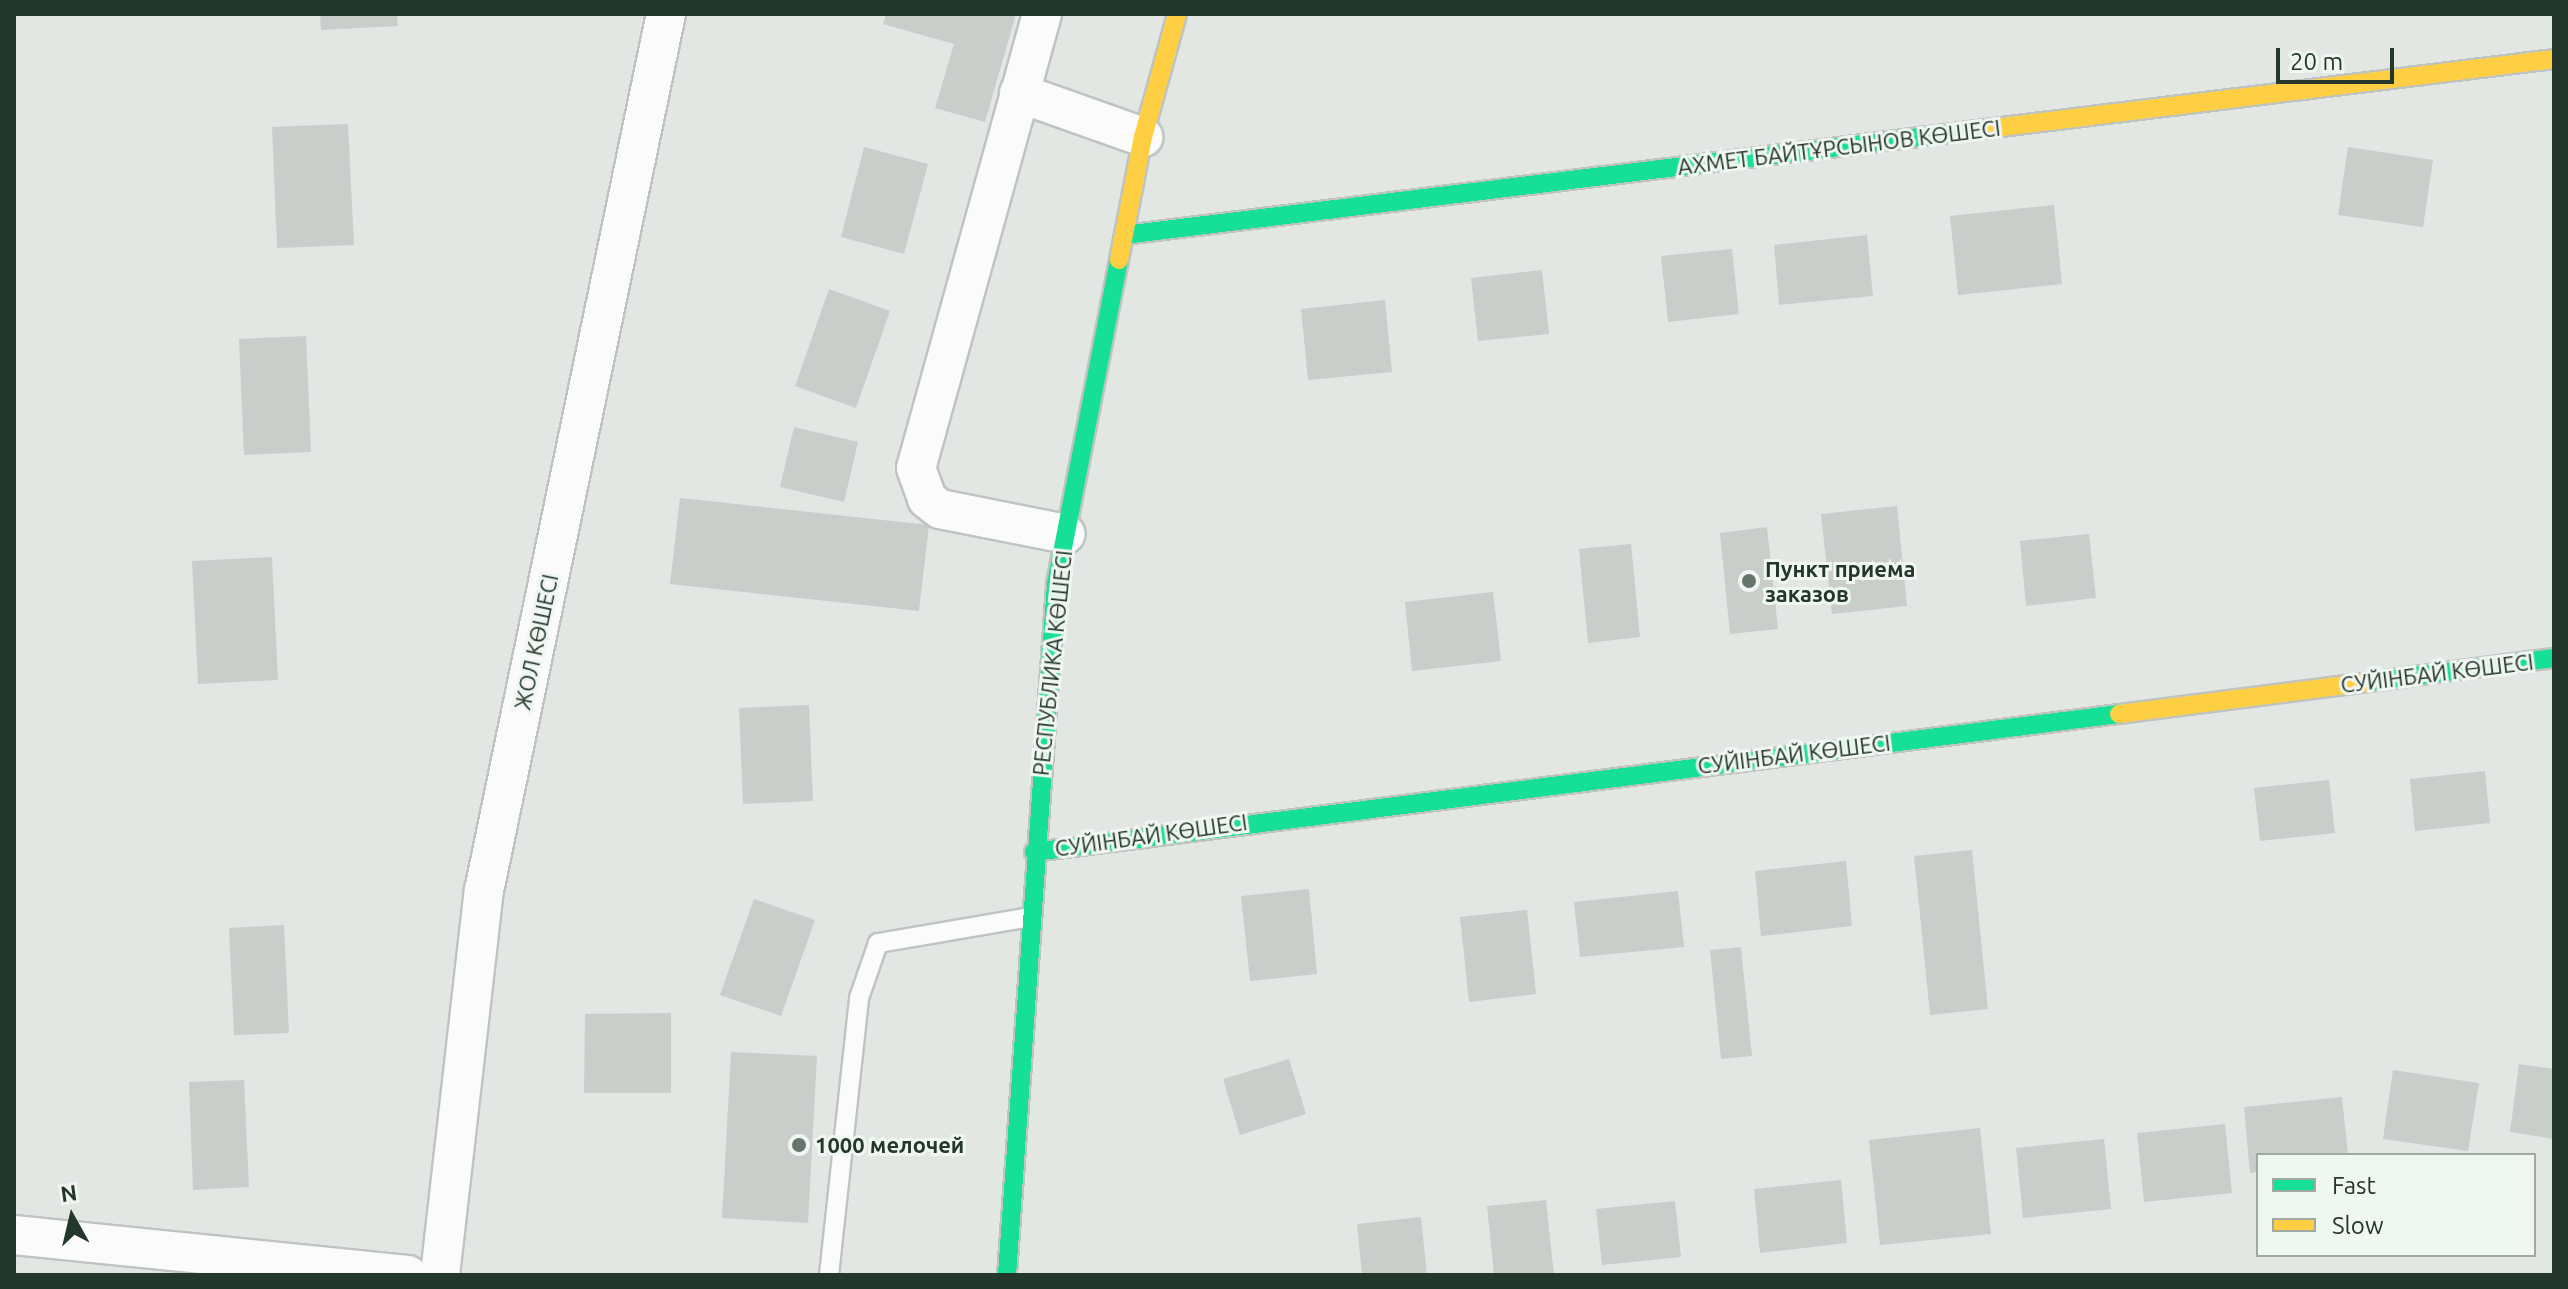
<!DOCTYPE html>
<html>
<head>
<meta charset="utf-8">
<style>
  body { margin:0 }
  #map { position:relative; width:2568px; height:1289px; overflow:hidden; background:#e2e7e4; font-family:Ubuntu,sans-serif }
  div>[style] { position:absolute }
  [style*='--x'] { left:calc(var(--x)*1px); top:calc(var(--y)*1px); width:calc(var(--w)*1px); rotate:calc(var(--a)*1deg) }
  .building>* { inset:0; background:#c9cecb }
  .roads { filter:drop-shadow(2px 0 #bfc4c1) drop-shadow(-2px 0 #bfc4c1) drop-shadow(0 2px #bfc4c1) drop-shadow(0 -2px #bfc4c1) }
  .lane>* { height:18px; margin:-9px; padding:0 9px; transform-origin:9px; border-radius:9px; background:#fbfbfb }
  .street>* { height:38px; margin:-19px; padding:0 19px; transform-origin:19px; border-radius:19px; background:#fbfbfb }
  .fast>* { height:18px; margin:-9px; padding:0 9px; transform-origin:9px; border-radius:9px; background:#16e098 }
  .slow>* { height:18px; margin:-9px; padding:0 9px; transform-origin:9px; border-radius:9px; background:#ffcf43 }
  .dots>* { width:22px; height:22px; translate:-50% -50%; box-sizing:border-box; border:4px solid #f0f6f2; border-radius:50% }
  span { translate:-50% -50%; white-space:nowrap; text-align:center; line-height:1.15; -webkit-text-stroke:6px #f0f6f2; paint-order:stroke }
  .street-label { font-size:22px; color:#23372d }
  .poi-label { font-size:22px; color:#23372d; font-weight:700 }
  .left { translate:0 -50%; text-align:left }
  .frame { position:absolute; inset:0; border:16px solid #23372d; pointer-events:none }
  .legend { position:absolute; left:2256px; top:1153px; width:280px; height:104px; box-sizing:border-box; background:#f0f6f2; border:2px solid #9eaaa3; margin:0; padding:10px 14px; list-style:none; font-size:24px; color:#23372d }
  .legend li { display:flex; align-items:center; gap:16px; height:40px }
  .legend b { width:40px; border:2px solid #9eaaa3 }
  .north { position:absolute; left:32px; top:1177px; width:80px; height:80px; -webkit-text-stroke:6px #f0f6f2; paint-order:stroke; rotate:352deg; font-size:22px; font-weight:700; line-height:32px; text-align:center; color:#23372d }
  .north::after { content:''; display:block; margin:auto; width:28px; height:36px; background:#23372d; clip-path:polygon(50% 0,100% 100%,50% 72%,0 100%) }
  .scale { position:absolute; left:2276px; top:48px; width:118px; height:36px; box-sizing:border-box; border:4px solid #23372d; border-top:0; padding-left:10px; font-size:24px; line-height:28px; white-space:nowrap; color:#23372d; -webkit-text-stroke:6px #f0f6f2; paint-order:stroke }
</style>
</head>
<body>
<div id="map">
  <div class="building">
    <div style="clip-path:polygon(320px 14px,397px 14px,398px 26px,321px 30px)"></div>
    <div style="clip-path:polygon(886px 14px,1016px 14px,985px 122px,935px 108px,954px 44px,883px 24px)"></div>
    <div style="clip-path:polygon(348px 124px,354px 245px,277px 248px,272px 127px)"></div>
    <div style="clip-path:polygon(864px 147px,928px 164px,904px 254px,841px 237px)"></div>
    <div style="clip-path:polygon(2348px 147px,2433px 160px,2423px 227px,2338px 215px)"></div>
    <div style="clip-path:polygon(2054px 205px,2062px 284px,1958px 295px,1950px 216px)"></div>
    <div style="clip-path:polygon(1867px 235px,1873px 296px,1779px 305px,1774px 245px)"></div>
    <div style="clip-path:polygon(1732px 249px,1739px 314px,1668px 322px,1661px 256px)"></div>
    <div style="clip-path:polygon(1542px 270px,1549px 334px,1478px 341px,1471px 278px)"></div>
    <div style="clip-path:polygon(829px 289px,890px 311px,856px 408px,795px 386px)"></div>
    <div style="clip-path:polygon(1385px 300px,1392px 372px,1308px 380px,1301px 309px)"></div>
    <div style="clip-path:polygon(306px 336px,311px 452px,244px 455px,239px 339px)"></div>
    <div style="clip-path:polygon(794px 427px,858px 442px,844px 502px,780px 487px)"></div>
    <div style="clip-path:polygon(680px 498px,929px 525px,919px 611px,670px 584px)"></div>
    <div style="clip-path:polygon(1897px 506px,1907px 606px,1832px 614px,1821px 514px)"></div>
    <div style="clip-path:polygon(1767px 527px,1778px 629px,1730px 634px,1720px 533px)"></div>
    <div style="clip-path:polygon(2089px 534px,2096px 598px,2026px 606px,2020px 541px)"></div>
    <div style="clip-path:polygon(1631px 544px,1640px 637px,1588px 643px,1579px 549px)"></div>
    <div style="clip-path:polygon(272px 557px,278px 680px,198px 684px,192px 561px)"></div>
    <div style="clip-path:polygon(1493px 592px,1501px 661px,1412px 671px,1405px 602px)"></div>
    <div style="clip-path:polygon(809px 705px,813px 801px,743px 804px,739px 708px)"></div>
    <div style="clip-path:polygon(2485px 771px,2490px 823px,2415px 831px,2410px 779px)"></div>
    <div style="clip-path:polygon(2329px 780px,2335px 833px,2260px 841px,2254px 788px)"></div>
    <div style="clip-path:polygon(1972px 850px,1988px 1009px,1930px 1015px,1914px 856px)"></div>
    <div style="clip-path:polygon(1846px 861px,1852px 926px,1761px 936px,1755px 871px)"></div>
    <div style="clip-path:polygon(1309px 889px,1317px 974px,1250px 981px,1241px 896px)"></div>
    <div style="clip-path:polygon(1678px 891px,1684px 947px,1580px 957px,1574px 902px)"></div>
    <div style="clip-path:polygon(754px 899px,815px 920px,781px 1016px,720px 995px)"></div>
    <div style="clip-path:polygon(1527px 910px,1536px 994px,1469px 1002px,1460px 917px)"></div>
    <div style="clip-path:polygon(284px 925px,289px 1033px,234px 1035px,229px 928px)"></div>
    <div style="clip-path:polygon(1741px 947px,1752px 1056px,1721px 1059px,1710px 950px)"></div>
    <div style="clip-path:polygon(671px 1013px,671px 1093px,584px 1093px,585px 1014px)"></div>
    <div style="clip-path:polygon(731px 1052px,817px 1056px,808px 1223px,722px 1218px)"></div>
    <div style="clip-path:polygon(1289px 1059px,1306px 1114px,1240px 1135px,1223px 1079px)"></div>
    <div style="clip-path:polygon(2519px 1064px,2554px 1069px,2554px 1139px,2510px 1132px)"></div>
    <div style="clip-path:polygon(2393px 1070px,2479px 1083px,2468px 1151px,2383px 1139px)"></div>
    <div style="clip-path:polygon(244px 1080px,249px 1187px,193px 1190px,189px 1082px)"></div>
    <div style="clip-path:polygon(2342px 1097px,2348px 1155px,2258px 1155px,2258px 1172px,2250px 1173px,2244px 1107px)"></div>
    <div style="clip-path:polygon(2225px 1124px,2232px 1193px,2144px 1202px,2137px 1133px)"></div>
    <div style="clip-path:polygon(1980px 1128px,1991px 1234px,1880px 1245px,1869px 1140px)"></div>
    <div style="clip-path:polygon(2104px 1139px,2111px 1209px,2023px 1218px,2016px 1148px)"></div>
    <div style="clip-path:polygon(1841px 1180px,1847px 1243px,1760px 1253px,1754px 1189px)"></div>
    <div style="clip-path:polygon(1546px 1200px,1554px 1275px,1494px 1275px,1487px 1206px)"></div>
    <div style="clip-path:polygon(1675px 1201px,1681px 1257px,1602px 1265px,1596px 1209px)"></div>
    <div style="clip-path:polygon(1421px 1217px,1427px 1275px,1362px 1275px,1357px 1224px)"></div>
  </div>
  <div class="roads">
    <div class="lane">
      <div style="--x:829;--y:1275;--w:279;--a:-83.8"></div>
      <div style="--x:859;--y:998;--w:58;--a:-70.9"></div>
      <div style="--x:878;--y:943;--w:154;--a:-9.7"></div>
    </div>
    <div class="street">
      <div style="--x:1042;--y:14;--w:471;--a:105.5"></div>
      <div style="--x:916;--y:468;--w:33;--a:70"></div>
      <div style="--x:927;--y:499;--w:16;--a:38"></div>
      <div style="--x:940;--y:509;--w:128;--a:11.2"></div>
      <div style="--x:1019;--y:93;--w:132;--a:19.5"></div>
      <div style="--x:14;--y:1235;--w:396;--a:5.8"></div>
      <div style="--x:440;--y:1275;--w:387;--a:-83.5"></div>
      <div style="--x:484;--y:891;--w:896;--a:-78.28"></div>
    </div>
    <div class="fast">
      <div style="--x:1124;--y:235;--w:868;--a:-7.02"></div>
      <div style="--x:2369;--y:682;--w:187;--a:-7.4"></div>
      <div style="--x:1034;--y:852;--w:1094;--a:-7.25"></div>
      <div style="--x:1007;--y:1275;--w:693;--a:-85.94"></div>
      <div style="--x:1056;--y:584;--w:330;--a:-79"></div>
    </div>
    <div class="slow">
      <div style="--x:1985;--y:129;--w:573;--a:-7.01"></div>
      <div style="--x:1119;--y:260;--w:125;--a:-79"></div>
      <div style="--x:1143;--y:137;--w:128;--a:-74.5"></div>
      <div style="--x:2119;--y:714;--w:252;--a:-7.3"></div>
    </div>
  </div>
  <div class="dots">
    <div style="left:1749px;top:581px;background:#66756d"></div>
    <div style="left:799px;top:1145px;background:#66756d"></div>
  </div>
  <div class="street-label">
    <span style="left:1839px;top:147px;rotate:-7deg">АХМЕТ БАЙТҰРСЫНОВ КӨШЕСІ</span>
    <span style="left:536px;top:642px;rotate:-78deg">ЖОЛ КӨШЕСІ</span>
    <span style="left:1052px;top:663px;rotate:-84deg">РЕСПУБЛИКА КӨШЕСІ</span>
    <span style="left:2437px;top:673px;rotate:-7deg">СУЙІНБАЙ КӨШЕСІ</span>
    <span style="left:1794px;top:754px;rotate:-7deg">СУЙІНБАЙ КӨШЕСІ</span>
    <span style="left:1151px;top:835px;rotate:-8deg">СУЙІНБАЙ КӨШЕСІ</span>
  </div>
  <div class="poi-label">
    <span class="left" style="left:1765px;top:581px">Пункт приема<br>заказов</span>
    <span class="left" style="left:815px;top:1145px">1000 мелочей</span>
  </div>
  <div class="frame"></div>
  <ul class="legend">
  <li><b style="height:10px;background:#16e098"></b>Fast</li>
  <li><b style="height:10px;background:#ffcf43"></b>Slow</li>
  </ul>
  <div class="north">N</div>
  <div class="scale">20 m</div>
</div>
</body>
</html>
